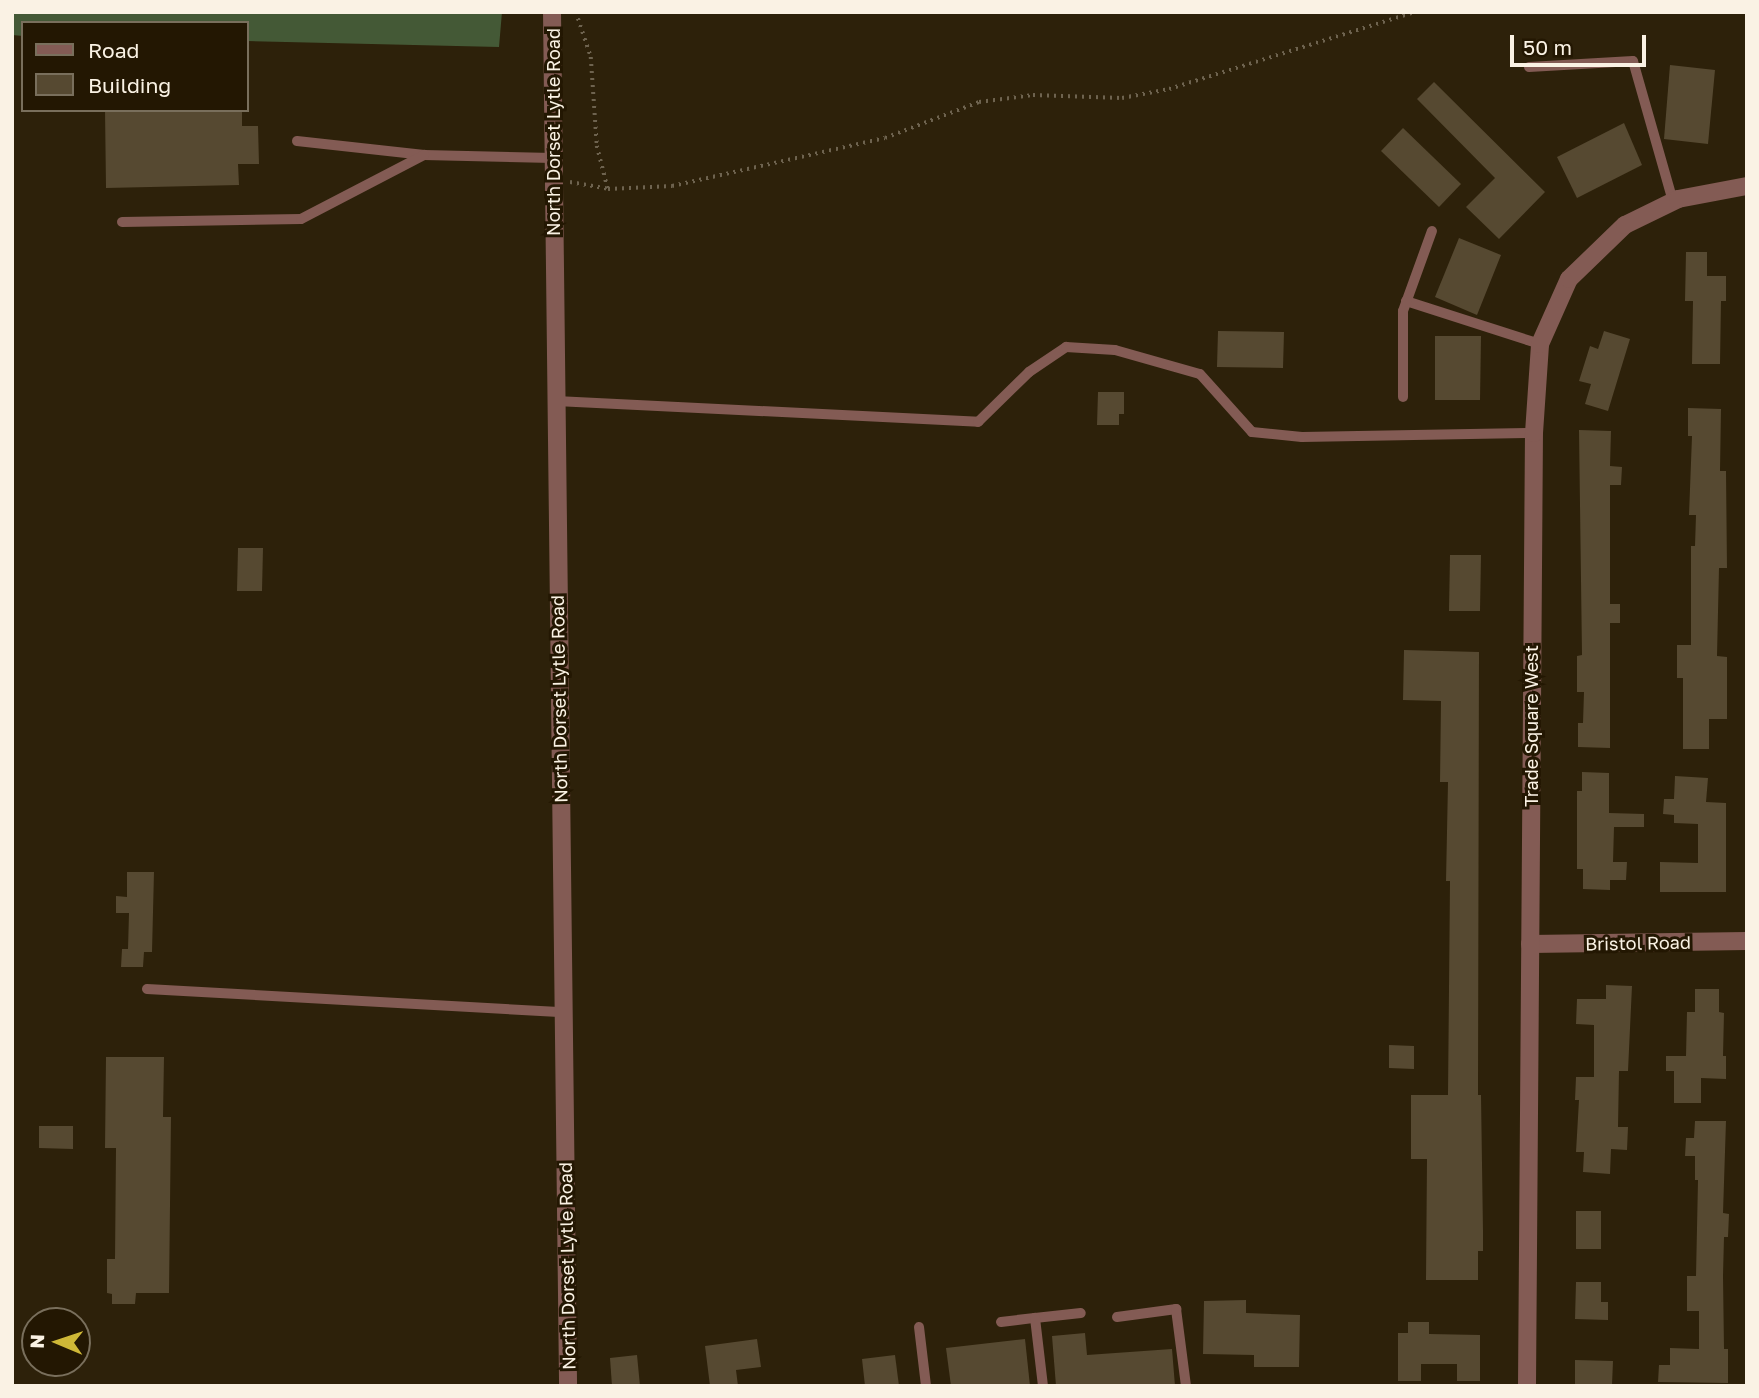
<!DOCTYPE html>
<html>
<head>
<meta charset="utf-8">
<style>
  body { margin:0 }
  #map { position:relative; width:1759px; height:1398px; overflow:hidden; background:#2d210a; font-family:"Golos Text",sans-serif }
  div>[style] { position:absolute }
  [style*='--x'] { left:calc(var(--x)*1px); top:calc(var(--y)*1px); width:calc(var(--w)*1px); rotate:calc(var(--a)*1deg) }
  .forest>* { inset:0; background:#445936 }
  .building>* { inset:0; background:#564931 }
  .path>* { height:3.5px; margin-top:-1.75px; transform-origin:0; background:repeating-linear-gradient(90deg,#6e634f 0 2px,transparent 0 7px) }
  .lane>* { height:10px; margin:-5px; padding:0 5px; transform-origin:5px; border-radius:5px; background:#835b54 }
  .street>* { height:18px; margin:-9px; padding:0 9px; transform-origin:9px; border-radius:9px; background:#835b54 }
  span { translate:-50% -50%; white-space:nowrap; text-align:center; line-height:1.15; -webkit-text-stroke:6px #231702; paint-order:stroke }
  .street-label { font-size:18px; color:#faf2e4 }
  .frame { position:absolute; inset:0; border:14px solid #faf2e4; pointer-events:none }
  .legend { position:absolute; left:21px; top:21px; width:228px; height:91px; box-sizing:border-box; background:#231702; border:2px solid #796f5c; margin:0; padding:9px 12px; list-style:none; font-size:21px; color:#faf2e4 }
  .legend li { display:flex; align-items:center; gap:14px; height:35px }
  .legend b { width:35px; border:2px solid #796f5c }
  .north { position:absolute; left:21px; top:1307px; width:70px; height:70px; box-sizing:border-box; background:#231702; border:2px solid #796f5c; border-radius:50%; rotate:272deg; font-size:19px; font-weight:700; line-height:28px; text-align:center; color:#faf2e4 }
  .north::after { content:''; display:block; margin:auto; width:24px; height:32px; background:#cfb837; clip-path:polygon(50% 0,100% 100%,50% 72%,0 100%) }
  .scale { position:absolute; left:1510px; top:35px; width:136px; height:32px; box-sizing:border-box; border:4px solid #faf2e4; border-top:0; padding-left:9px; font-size:21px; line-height:24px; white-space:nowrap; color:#faf2e4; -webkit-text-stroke:5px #231702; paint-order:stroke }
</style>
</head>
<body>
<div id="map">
  <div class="forest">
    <div style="clip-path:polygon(12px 12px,502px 12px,499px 47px,247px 41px,247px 23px,23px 23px,23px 36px,12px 35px)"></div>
  </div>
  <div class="building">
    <div style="clip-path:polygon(1670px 65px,1715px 70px,1708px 144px,1664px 139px)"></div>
    <div style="clip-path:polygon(1434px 82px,1545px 192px,1499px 239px,1466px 207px,1495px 178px,1417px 99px)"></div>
    <div style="clip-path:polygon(105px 110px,242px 110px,242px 126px,258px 126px,259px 164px,238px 164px,239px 185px,106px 188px)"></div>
    <div style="clip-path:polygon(1624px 123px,1642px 165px,1577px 198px,1557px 157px)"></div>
    <div style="clip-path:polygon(1403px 128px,1461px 184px,1439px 207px,1381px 151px)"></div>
    <div style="clip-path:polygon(1459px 238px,1501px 255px,1477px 315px,1435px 297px)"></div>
    <div style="clip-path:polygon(1686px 252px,1707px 252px,1707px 276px,1726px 276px,1726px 301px,1721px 301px,1720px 364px,1692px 364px,1693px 301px,1685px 301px)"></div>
    <div style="clip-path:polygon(1218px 331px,1284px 332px,1283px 368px,1217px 367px)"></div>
    <div style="clip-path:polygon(1604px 331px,1630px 339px,1608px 411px,1585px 404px,1591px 384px,1579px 381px,1590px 346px,1598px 349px)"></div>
    <div style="clip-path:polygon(1435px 336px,1481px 336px,1480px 400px,1435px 400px)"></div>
    <div style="clip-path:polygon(1098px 392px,1124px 392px,1124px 414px,1119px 414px,1119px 425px,1097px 425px)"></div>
    <div style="clip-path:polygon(1688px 408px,1721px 409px,1720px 471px,1726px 471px,1727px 568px,1719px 568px,1717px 656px,1727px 657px,1727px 719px,1709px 719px,1709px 749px,1683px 749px,1683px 678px,1677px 678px,1677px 645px,1691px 645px,1691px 546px,1695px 546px,1696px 515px,1689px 515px,1692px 436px,1688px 436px)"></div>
    <div style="clip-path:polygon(1579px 430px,1611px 431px,1610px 466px,1622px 467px,1621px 485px,1610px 485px,1610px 604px,1620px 604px,1620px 623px,1610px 623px,1610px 748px,1578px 747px,1578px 723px,1583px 723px,1584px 692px,1577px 692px,1577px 656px,1582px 655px)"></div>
    <div style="clip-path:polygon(238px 548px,263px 548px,262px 591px,237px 591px)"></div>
    <div style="clip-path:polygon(1450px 555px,1481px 555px,1480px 611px,1449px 611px)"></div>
    <div style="clip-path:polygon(1404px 650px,1479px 652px,1478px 1095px,1481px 1095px,1483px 1232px,1483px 1251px,1478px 1251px,1478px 1280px,1426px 1280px,1427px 1159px,1411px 1159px,1411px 1095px,1448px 1095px,1450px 881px,1446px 881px,1448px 782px,1440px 782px,1441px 701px,1403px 700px)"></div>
    <div style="clip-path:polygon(1582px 772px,1609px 773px,1609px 813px,1644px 814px,1644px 827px,1614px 827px,1613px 862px,1627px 862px,1626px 880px,1610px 880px,1610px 890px,1583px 889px,1583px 869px,1577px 869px,1577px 791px,1582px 791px)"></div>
    <div style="clip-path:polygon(1675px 776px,1708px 778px,1706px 802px,1726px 803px,1726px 892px,1660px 892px,1660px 862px,1698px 863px,1698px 824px,1674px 823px,1674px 815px,1663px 814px,1664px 799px,1674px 799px)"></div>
    <div style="clip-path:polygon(127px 872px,154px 872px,152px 952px,144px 952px,143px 967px,121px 967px,122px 949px,128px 949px,129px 913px,116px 913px,116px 896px,127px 897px)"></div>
    <div style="clip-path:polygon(1606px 985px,1632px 986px,1628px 1071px,1619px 1071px,1618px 1127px,1628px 1127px,1627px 1150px,1611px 1149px,1610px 1174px,1583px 1172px,1584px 1152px,1576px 1152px,1579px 1100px,1575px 1100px,1576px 1077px,1594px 1077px,1594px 1025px,1576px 1024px,1577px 999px,1606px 999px)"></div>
    <div style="clip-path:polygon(1695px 989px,1719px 989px,1719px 1012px,1724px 1013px,1723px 1056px,1726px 1056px,1726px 1079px,1701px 1078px,1701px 1103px,1674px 1103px,1674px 1071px,1666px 1071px,1666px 1056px,1686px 1056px,1687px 1012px,1695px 1012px)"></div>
    <div style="clip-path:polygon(1389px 1045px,1414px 1046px,1414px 1069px,1389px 1068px)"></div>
    <div style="clip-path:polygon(106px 1057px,164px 1057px,163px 1117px,171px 1117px,169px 1293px,136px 1293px,135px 1304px,112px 1304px,112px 1294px,107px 1293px,107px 1259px,115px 1259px,116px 1148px,105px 1148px)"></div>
    <div style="clip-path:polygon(1695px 1121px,1726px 1121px,1723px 1213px,1729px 1214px,1728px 1237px,1724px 1237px,1723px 1276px,1724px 1349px,1728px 1349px,1728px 1383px,1658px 1382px,1659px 1365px,1670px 1365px,1670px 1348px,1699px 1349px,1699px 1311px,1687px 1311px,1687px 1276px,1696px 1276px,1698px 1180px,1695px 1180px,1695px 1156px,1685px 1156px,1686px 1138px,1694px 1138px)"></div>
    <div style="clip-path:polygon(39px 1126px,73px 1126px,73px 1149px,39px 1148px)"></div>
    <div style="clip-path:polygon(1576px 1211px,1601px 1211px,1601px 1249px,1576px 1249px)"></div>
    <div style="clip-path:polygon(1576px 1282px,1601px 1282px,1601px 1302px,1608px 1302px,1608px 1320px,1575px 1319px)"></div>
    <div style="clip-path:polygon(1246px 1300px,1246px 1313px,1300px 1315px,1299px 1367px,1254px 1367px,1254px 1355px,1203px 1354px,1204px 1301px)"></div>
    <div style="clip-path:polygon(1408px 1322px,1429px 1322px,1429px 1334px,1480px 1335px,1480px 1381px,1457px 1381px,1457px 1364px,1421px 1364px,1421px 1381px,1398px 1381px,1398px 1333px,1408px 1333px)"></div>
    <div style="clip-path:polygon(1085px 1333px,1087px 1355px,1172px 1349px,1175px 1386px,1056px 1386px,1052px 1336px)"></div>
    <div style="clip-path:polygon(757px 1339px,761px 1367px,736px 1370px,738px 1386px,710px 1386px,705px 1346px)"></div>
    <div style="clip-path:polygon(1025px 1339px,1030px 1386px,951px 1386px,946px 1348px)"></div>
    <div style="clip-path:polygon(637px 1355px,640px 1386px,612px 1386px,610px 1358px)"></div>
    <div style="clip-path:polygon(895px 1355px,899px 1386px,865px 1386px,862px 1359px)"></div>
    <div style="clip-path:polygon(1575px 1360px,1613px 1361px,1612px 1385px,1575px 1385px)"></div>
  </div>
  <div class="path">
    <div style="--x:576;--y:12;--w:47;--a:71.6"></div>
    <div style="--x:591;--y:57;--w:89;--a:86.1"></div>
    <div style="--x:597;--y:146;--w:44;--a:75.7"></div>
    <div style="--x:570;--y:182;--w:39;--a:10"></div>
    <div style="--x:608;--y:189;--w:64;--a:-2.7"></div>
    <div style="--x:672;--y:186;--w:218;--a:-12.7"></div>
    <div style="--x:885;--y:138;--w:101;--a:-21"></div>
    <div style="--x:979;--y:102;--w:54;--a:-7.4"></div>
    <div style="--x:1033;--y:95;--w:89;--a:1.9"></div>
    <div style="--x:1122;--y:98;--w:48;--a:-10.8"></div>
    <div style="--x:1169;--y:89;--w:257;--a:-17.4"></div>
  </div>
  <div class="lane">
    <div style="--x:1529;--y:67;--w:104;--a:-3.3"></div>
    <div style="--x:1633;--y:61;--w:146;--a:74.1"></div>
    <div style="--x:297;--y:141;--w:128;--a:6.3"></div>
    <div style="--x:424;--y:155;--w:129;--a:1.3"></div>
    <div style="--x:122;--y:222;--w:179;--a:-1"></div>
    <div style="--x:301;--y:219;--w:139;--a:-27.5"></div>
    <div style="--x:1406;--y:301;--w:141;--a:17.8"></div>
    <div style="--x:1403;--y:397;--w:86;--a:-90"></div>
    <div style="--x:1403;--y:311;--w:85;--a:-70.1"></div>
    <div style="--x:556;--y:401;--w:423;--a:2.8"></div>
    <div style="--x:978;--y:422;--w:71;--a:-44.4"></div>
    <div style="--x:1029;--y:372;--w:45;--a:-34"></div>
    <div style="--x:1066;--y:347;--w:49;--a:3.5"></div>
    <div style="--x:1115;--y:350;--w:88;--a:15.8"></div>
    <div style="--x:1200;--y:374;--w:78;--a:48.1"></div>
    <div style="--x:1252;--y:432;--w:50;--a:5.7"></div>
    <div style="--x:1302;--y:437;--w:232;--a:-1"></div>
    <div style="--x:147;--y:989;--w:417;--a:3.2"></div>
    <div style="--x:1117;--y:1317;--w:60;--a:-7.7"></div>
    <div style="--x:1176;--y:1309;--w:78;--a:82.6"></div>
    <div style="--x:1035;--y:1318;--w:46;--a:-6.2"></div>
    <div style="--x:1001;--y:1322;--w:34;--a:-7"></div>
    <div style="--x:1035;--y:1318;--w:68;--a:83.3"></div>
    <div style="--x:919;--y:1327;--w:59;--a:83.2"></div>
  </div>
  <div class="street">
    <div style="--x:552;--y:12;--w:1374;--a:89.33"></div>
    <div style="--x:1530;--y:944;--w:217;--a:-0.8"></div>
    <div style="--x:1527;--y:1386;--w:953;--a:-89.58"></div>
    <div style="--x:1534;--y:433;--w:89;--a:-86.1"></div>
    <div style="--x:1540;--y:344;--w:71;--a:-66"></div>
    <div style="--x:1569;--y:279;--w:78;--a:-44"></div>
    <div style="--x:1625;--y:225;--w:59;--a:-26.1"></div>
    <div style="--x:1678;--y:199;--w:70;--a:-10.7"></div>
  </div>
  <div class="street-label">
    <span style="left:553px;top:132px;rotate:-90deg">North Dorset Lytle Road</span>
    <span style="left:559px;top:699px;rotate:-91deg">North Dorset Lytle Road</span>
    <span style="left:1531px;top:726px;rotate:-90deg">Trade Square West</span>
    <span style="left:1638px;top:943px;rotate:-1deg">Bristol Road</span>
    <span style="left:567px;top:1266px;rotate:-91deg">North Dorset Lytle Road</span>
  </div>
  <div class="frame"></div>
  <ul class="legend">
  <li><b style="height:9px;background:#835b54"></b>Road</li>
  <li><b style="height:19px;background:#564931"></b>Building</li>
  </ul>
  <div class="north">N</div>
  <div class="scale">50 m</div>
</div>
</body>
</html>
